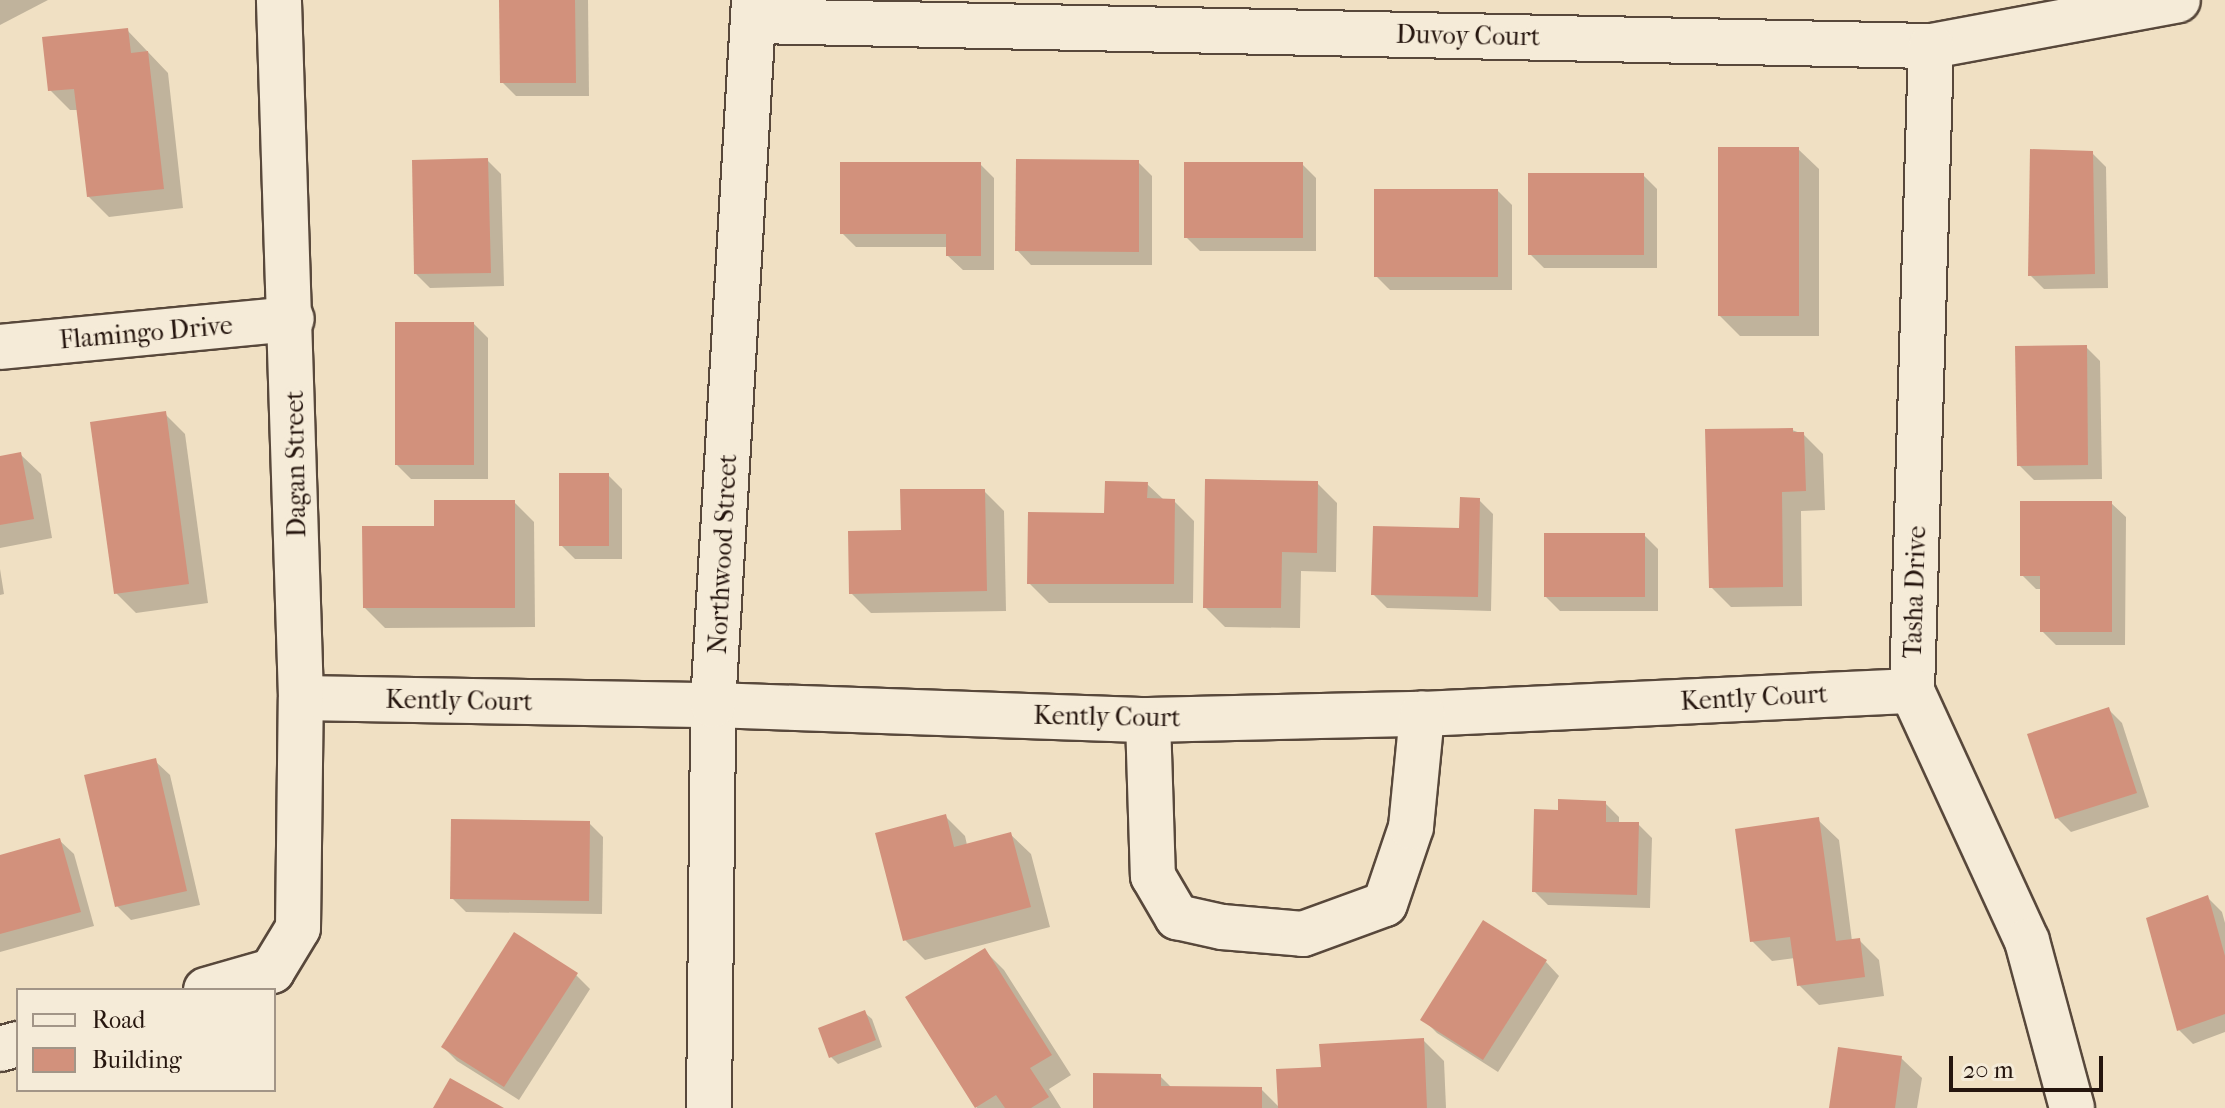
<!DOCTYPE html>
<html>
<head>
<meta charset="utf-8">
<style>
  body { margin:0 }
  #map { position:relative; width:2225px; height:1108px; overflow:hidden; background:#f0e0c3; font-family:"IM FELL French Canon",serif }
  div>[style] { position:absolute }
  [style*='--x'] { left:calc(var(--x)*1px); top:calc(var(--y)*1px); width:calc(var(--w)*1px); rotate:calc(var(--a)*1deg) }
  .shadow>* { inset:0; background:#0003 }
  .building>* { inset:0; background:#d2917c }
  .roads { filter:drop-shadow(2px 0 #58483b) drop-shadow(-2px 0 #58483b) drop-shadow(0 2px #58483b) drop-shadow(0 -2px #58483b) }
  .minor>* { height:44px; margin:-22px; padding:0 22px; transform-origin:22px; border-radius:22px; background:#f5ebd8 }
  span { translate:-50% -50%; white-space:nowrap; text-align:center; line-height:1.15; -webkit-text-stroke:8px #f5ebd8; paint-order:stroke }
  .street-label { font-size:26px; color:#25150e }
  .legend { position:absolute; left:16px; top:988px; width:260px; height:104px; box-sizing:border-box; background:#f5ebd8; border:2px solid #a29587; margin:0; padding:10px 14px; list-style:none; font-size:24px; color:#25150e }
  .legend li { display:flex; align-items:center; gap:16px; height:40px }
  .legend b { width:40px; border:2px solid #a29587 }
  .scale { position:absolute; left:1949px; top:1056px; width:154px; height:36px; box-sizing:border-box; border:4px solid #25150e; border-top:0; padding-left:10px; font-size:24px; line-height:28px; white-space:nowrap; color:#25150e; -webkit-text-stroke:6px #f5ebd8; paint-order:stroke }
</style>
</head>
<body>
<div id="map">
  <div class="shadow">
    <div style="clip-path:polygon(0 0,48px 0,0 25px)"></div>
    <div style="clip-path:polygon(501px 0,588px 0,589px 96px,516px 96px,502px 82px)"></div>
    <div style="clip-path:polygon(127px 30px,168px 73px,183px 208px,109px 217px,88px 196px,79px 110px,70px 110px,50px 90px)"></div>
    <div style="clip-path:polygon(1798px 149px,1819px 169px,1819px 336px,1740px 336px,1720px 316px)"></div>
    <div style="clip-path:polygon(2092px 153px,2106px 167px,2108px 288px,2044px 289px,2030px 275px)"></div>
    <div style="clip-path:polygon(487px 160px,501px 174px,504px 286px,430px 288px,416px 274px)"></div>
    <div style="clip-path:polygon(1138px 162px,1152px 176px,1152px 265px,1031px 265px,1017px 250px)"></div>
    <div style="clip-path:polygon(980px 164px,994px 178px,994px 270px,963px 270px,948px 256px,948px 247px,856px 247px,842px 233px)"></div>
    <div style="clip-path:polygon(1302px 164px,1316px 178px,1316px 251px,1200px 251px,1186px 237px)"></div>
    <div style="clip-path:polygon(1643px 175px,1657px 189px,1657px 268px,1544px 268px,1530px 254px)"></div>
    <div style="clip-path:polygon(1498px 191px,1512px 205px,1512px 290px,1390px 290px,1376px 276px)"></div>
    <div style="clip-path:polygon(474px 324px,488px 338px,488px 479px,411px 479px,397px 465px)"></div>
    <div style="clip-path:polygon(2086px 347px,2100px 361px,2102px 479px,2034px 480px,2019px 465px)"></div>
    <div style="clip-path:polygon(165px 414px,185px 434px,208px 603px,136px 613px,116px 593px)"></div>
    <div style="clip-path:polygon(1792px 430px,1803px 434px,1823px 454px,1825px 510px,1801px 511px,1802px 606px,1731px 607px,1711px 587px)"></div>
    <div style="clip-path:polygon(20px 454px,41px 474px,52px 538px,0 548px,0 458px)"></div>
    <div style="clip-path:polygon(608px 475px,622px 489px,622px 559px,575px 559px,561px 545px)"></div>
    <div style="clip-path:polygon(1317px 483px,1337px 503px,1336px 572px,1301px 571px,1300px 628px,1225px 627px,1205px 607px)"></div>
    <div style="clip-path:polygon(1147px 484px,1164px 500px,1174px 501px,1194px 521px,1193px 603px,1049px 603px,1029px 583px,1106px 515px)"></div>
    <div style="clip-path:polygon(984px 491px,1004px 511px,1006px 611px,871px 613px,851px 593px)"></div>
    <div style="clip-path:polygon(1479px 500px,1493px 514px,1491px 611px,1387px 608px,1373px 594px,1461px 530px)"></div>
    <div style="clip-path:polygon(514px 502px,534px 522px,535px 627px,385px 628px,365px 608px,436px 528px)"></div>
    <div style="clip-path:polygon(2111px 503px,2126px 517px,2125px 645px,2056px 645px,2042px 631px,2042px 589px,2036px 589px,2022px 575px)"></div>
    <div style="clip-path:polygon(1644px 535px,1658px 549px,1658px 611px,1560px 611px,1546px 597px)"></div>
    <div style="clip-path:polygon(0 569px,4px 594px,0 595px)"></div>
    <div style="clip-path:polygon(2108px 709px,2122px 723px,2149px 807px,2071px 832px,2057px 818px)"></div>
    <div style="clip-path:polygon(155px 761px,170px 775px,200px 905px,131px 920px,117px 906px)"></div>
    <div style="clip-path:polygon(1605px 803px,1619px 817px,1619px 824px,1638px 824px,1652px 838px,1650px 908px,1548px 905px,1534px 891px,1560px 812px)"></div>
    <div style="clip-path:polygon(945px 816px,965px 836px,967px 845px,1010px 834px,1031px 854px,1050px 927px,925px 960px,905px 940px)"></div>
    <div style="clip-path:polygon(1818px 820px,1839px 840px,1852px 941px,1859px 940px,1879px 960px,1884px 996px,1819px 1005px,1799px 985px,1795px 958px,1772px 961px,1752px 941px)"></div>
    <div style="clip-path:polygon(589px 823px,603px 837px,602px 914px,466px 912px,452px 898px)"></div>
    <div style="clip-path:polygon(59px 840px,74px 854px,94px 926px,0 952px,0 857px)"></div>
    <div style="clip-path:polygon(2208px 898px,2222px 912px,2225px 923px,2225px 1032px,2193px 1044px,2179px 1030px)"></div>
    <div style="clip-path:polygon(984px 950px,1004px 970px,1071px 1075px,1049px 1089px,1061px 1108px,977px 1108px,908px 998px)"></div>
    <div style="clip-path:polygon(1546px 962px,1559px 976px,1498px 1072px,1437px 1033px,1423px 1019px)"></div>
    <div style="clip-path:polygon(576px 975px,590px 989px,519px 1100px,457px 1061px,443px 1047px)"></div>
    <div style="clip-path:polygon(865px 1013px,872px 1019px,882px 1047px,838px 1064px,831px 1057px)"></div>
    <div style="clip-path:polygon(1423px 1040px,1444px 1061px,1446px 1108px,1280px 1108px,1323px 1069px)"></div>
    <div style="clip-path:polygon(1901px 1058px,1922px 1078px,1917px 1108px,1831px 1108px)"></div>
    <div style="clip-path:polygon(1160px 1076px,1173px 1089px,1261px 1089px,1280px 1108px,1095px 1108px)"></div>
  </div>
  <div class="building">
    <div style="clip-path:polygon(499px 0,575px 0,576px 83px,500px 83px)"></div>
    <div style="clip-path:polygon(128px 28px,131px 53px,148px 51px,164px 189px,87px 197px,74px 89px,48px 91px,42px 37px)"></div>
    <div style="clip-path:polygon(1718px 147px,1799px 147px,1799px 316px,1718px 316px)"></div>
    <div style="clip-path:polygon(2030px 149px,2093px 151px,2095px 274px,2028px 276px)"></div>
    <div style="clip-path:polygon(488px 158px,491px 273px,414px 274px,412px 160px)"></div>
    <div style="clip-path:polygon(1016px 159px,1139px 160px,1139px 252px,1015px 251px)"></div>
    <div style="clip-path:polygon(840px 162px,981px 162px,981px 256px,946px 256px,946px 234px,840px 234px)"></div>
    <div style="clip-path:polygon(1184px 162px,1303px 162px,1303px 238px,1184px 238px)"></div>
    <div style="clip-path:polygon(1528px 173px,1644px 173px,1644px 255px,1528px 255px)"></div>
    <div style="clip-path:polygon(1374px 189px,1498px 189px,1498px 277px,1374px 277px)"></div>
    <div style="clip-path:polygon(395px 322px,474px 322px,474px 465px,395px 465px)"></div>
    <div style="clip-path:polygon(2087px 345px,2088px 465px,2017px 466px,2015px 346px)"></div>
    <div style="clip-path:polygon(166px 411px,189px 584px,114px 594px,90px 422px)"></div>
    <div style="clip-path:polygon(1793px 428px,1793px 432px,1804px 432px,1806px 491px,1782px 492px,1783px 587px,1709px 588px,1705px 429px)"></div>
    <div style="clip-path:polygon(21px 452px,34px 519px,0 525px,0 456px)"></div>
    <div style="clip-path:polygon(559px 473px,609px 473px,609px 546px,559px 546px)"></div>
    <div style="clip-path:polygon(1205px 479px,1318px 481px,1317px 553px,1282px 552px,1281px 608px,1203px 608px)"></div>
    <div style="clip-path:polygon(1105px 481px,1148px 482px,1147px 498px,1175px 499px,1174px 584px,1027px 584px,1028px 512px,1104px 513px)"></div>
    <div style="clip-path:polygon(900px 489px,985px 489px,987px 591px,849px 594px,848px 531px,901px 530px)"></div>
    <div style="clip-path:polygon(1460px 497px,1480px 498px,1478px 597px,1371px 595px,1373px 526px,1459px 528px)"></div>
    <div style="clip-path:polygon(434px 500px,515px 500px,515px 608px,363px 608px,362px 526px,434px 526px)"></div>
    <div style="clip-path:polygon(2020px 501px,2112px 501px,2112px 632px,2040px 632px,2040px 576px,2020px 576px)"></div>
    <div style="clip-path:polygon(1544px 533px,1645px 533px,1645px 597px,1544px 597px)"></div>
    <div style="clip-path:polygon(2109px 707px,2137px 793px,2055px 819px,2027px 734px)"></div>
    <div style="clip-path:polygon(156px 758px,187px 891px,115px 907px,84px 775px)"></div>
    <div style="clip-path:polygon(1558px 799px,1606px 801px,1606px 822px,1639px 822px,1637px 895px,1532px 892px,1534px 809px,1558px 810px)"></div>
    <div style="clip-path:polygon(946px 814px,954px 847px,1011px 832px,1031px 907px,903px 941px,875px 833px)"></div>
    <div style="clip-path:polygon(1819px 817px,1836px 941px,1860px 938px,1865px 977px,1797px 986px,1790px 937px,1750px 942px,1735px 829px)"></div>
    <div style="clip-path:polygon(451px 819px,590px 821px,589px 901px,450px 899px)"></div>
    <div style="clip-path:polygon(60px 838px,81px 912px,0 934px,0 855px)"></div>
    <div style="clip-path:polygon(2208px 895px,2225px 956px,2225px 1014px,2177px 1031px,2146px 918px)"></div>
    <div style="clip-path:polygon(1483px 920px,1547px 960px,1483px 1060px,1420px 1020px)"></div>
    <div style="clip-path:polygon(514px 932px,578px 973px,504px 1087px,441px 1047px)"></div>
    <div style="clip-path:polygon(985px 948px,1052px 1055px,1030px 1068px,1049px 1097px,1031px 1108px,1005px 1108px,996px 1095px,975px 1108px,905px 997px)"></div>
    <div style="clip-path:polygon(865px 1010px,876px 1040px,829px 1058px,818px 1028px)"></div>
    <div style="clip-path:polygon(1424px 1038px,1427px 1108px,1278px 1108px,1276px 1069px,1321px 1067px,1319px 1044px)"></div>
    <div style="clip-path:polygon(1838px 1047px,1902px 1056px,1895px 1108px,1829px 1108px)"></div>
    <div style="clip-path:polygon(1093px 1073px,1161px 1074px,1161px 1086px,1262px 1087px,1262px 1108px,1093px 1108px)"></div>
    <div style="clip-path:polygon(450px 1078px,504px 1108px,433px 1108px)"></div>
  </div>
  <div class="roads">
    <div class="minor">
      <div style="--x:755;--y:21;--w:1176;--a:1.22"></div>
      <div style="--x:1931;--y:46;--w:251;--a:-10.5"></div>
      <div style="--x:1931;--y:46;--w:645;--a:91.69"></div>
      <div style="--x:1912;--y:691;--w:275;--a:65.3"></div>
      <div style="--x:2027;--y:941;--w:173;--a:74.9"></div>
      <div style="--x:0;--y:347;--w:293;--a:-5.5"></div>
      <div style="--x:301;--y:698;--w:412;--a:1"></div>
      <div style="--x:713;--y:705;--w:435;--a:2"></div>
      <div style="--x:1148;--y:720;--w:274;--a:-1.3"></div>
      <div style="--x:1422;--y:714;--w:491;--a:-2.7"></div>
      <div style="--x:1148;--y:720;--w:156;--a:88.2"></div>
      <div style="--x:1153;--y:876;--w:48;--a:59.7"></div>
      <div style="--x:1177;--y:917;--w:46;--a:12.5"></div>
      <div style="--x:1222;--y:927;--w:81;--a:4.9"></div>
      <div style="--x:1303;--y:934;--w:87;--a:-20.1"></div>
      <div style="--x:1385;--y:904;--w:81;--a:-71.3"></div>
      <div style="--x:1411;--y:827;--w:114;--a:-84.4"></div>
      <div style="--x:206;--y:990;--w:69;--a:-16.1"></div>
      <div style="--x:272;--y:971;--w:50;--a:-58.8"></div>
      <div style="--x:298;--y:928;--w:230;--a:-89.3"></div>
      <div style="--x:301;--y:698;--w:698;--a:-91.81"></div>
      <div style="--x:0;--y:1049;--w:19;--a:-16"></div>
      <div style="--x:709;--y:1108;--w:403;--a:-89.4"></div>
      <div style="--x:713;--y:705;--w:706;--a:-86.67"></div>
    </div>
  </div>
  <div class="street-label">
    <span style="left:1468px;top:36px;rotate:1deg">Duvoy Court</span>
    <span style="left:146px;top:333px;rotate:-5deg">Flamingo Drive</span>
    <span style="left:296px;top:464px;rotate:-91deg">Dagan Street</span>
    <span style="left:723px;top:554px;rotate:-87deg">Northwood Street</span>
    <span style="left:1915px;top:592px;rotate:-88deg">Tasha Drive</span>
    <span style="left:1754px;top:698px;rotate:-3deg">Kently Court</span>
    <span style="left:459px;top:701px;rotate:1deg">Kently Court</span>
    <span style="left:1107px;top:717px;rotate:1deg">Kently Court</span>
  </div>
  <ul class="legend">
  <li><b style="height:10px;background:#f5ebd8"></b>Road</li>
  <li><b style="height:22px;background:#d2917c"></b>Building</li>
  </ul>
  <div class="scale">20 m</div>
</div>
</body>
</html>
